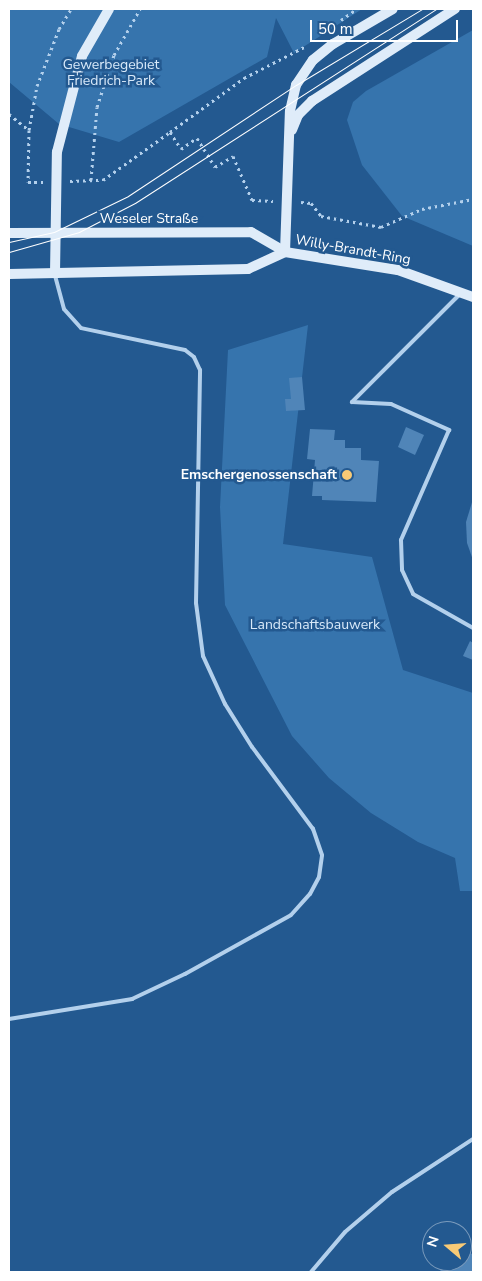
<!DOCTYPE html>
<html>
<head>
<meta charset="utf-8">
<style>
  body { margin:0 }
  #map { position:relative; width:482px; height:1281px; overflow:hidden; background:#235990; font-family:"Nunito Sans",sans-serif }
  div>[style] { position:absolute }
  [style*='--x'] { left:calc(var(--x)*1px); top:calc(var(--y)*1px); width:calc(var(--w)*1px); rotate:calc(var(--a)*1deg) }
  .green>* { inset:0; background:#3674ad }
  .building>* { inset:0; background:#5085b8 }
  .path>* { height:3px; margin-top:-1.5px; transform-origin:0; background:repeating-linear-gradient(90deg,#b3d0ec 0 2.5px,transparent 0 6.5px) }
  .lane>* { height:4px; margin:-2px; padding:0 2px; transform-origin:2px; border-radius:2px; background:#b3d0ec }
  .secondary>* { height:10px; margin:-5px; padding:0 5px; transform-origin:5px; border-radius:5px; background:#dfecf9 }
  .tram>* { height:1px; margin:-0.5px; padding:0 0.5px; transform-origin:0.5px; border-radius:0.5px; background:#fff }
  .dots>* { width:14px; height:14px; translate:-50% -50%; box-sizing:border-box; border:2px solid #235990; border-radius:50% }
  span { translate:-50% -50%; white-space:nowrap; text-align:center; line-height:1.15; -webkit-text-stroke:5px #235990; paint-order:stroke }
  .park-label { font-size:14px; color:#d8e9f9 }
  .street-label { font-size:14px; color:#fff }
  .poi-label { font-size:14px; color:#fff; font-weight:700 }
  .right { translate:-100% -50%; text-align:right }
  .frame { position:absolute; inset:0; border:10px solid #fff; pointer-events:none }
  .north { position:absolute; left:422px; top:1221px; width:50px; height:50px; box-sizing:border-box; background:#235990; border:1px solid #7b9bbc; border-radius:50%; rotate:288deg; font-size:14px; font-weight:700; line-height:20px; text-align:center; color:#fff }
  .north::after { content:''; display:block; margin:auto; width:18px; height:22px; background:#f8ca76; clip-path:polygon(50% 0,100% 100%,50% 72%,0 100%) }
  .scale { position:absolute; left:310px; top:20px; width:148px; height:22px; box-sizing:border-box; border:2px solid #fff; border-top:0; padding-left:6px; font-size:15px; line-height:18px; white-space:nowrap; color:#fff; -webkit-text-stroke:4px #235990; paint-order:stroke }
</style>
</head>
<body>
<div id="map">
  <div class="green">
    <div style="clip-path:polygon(9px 9px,362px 9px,294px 53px,276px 18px,267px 57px,119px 142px,59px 124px,9px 82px)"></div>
    <div style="clip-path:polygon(473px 30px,473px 246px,402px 216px,362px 165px,347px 120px,353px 102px,366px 91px)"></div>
    <div style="clip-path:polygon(308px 325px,283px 544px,372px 557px,403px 670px,473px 693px,473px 891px,460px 891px,455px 858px,418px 842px,371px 813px,329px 778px,292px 736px,225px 605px,220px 507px,228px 350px)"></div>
  </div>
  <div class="building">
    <div style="clip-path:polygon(302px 377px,305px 410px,286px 411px,285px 399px,291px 399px,289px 378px)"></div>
    <div style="clip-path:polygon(406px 427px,424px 435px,415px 455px,398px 447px)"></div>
    <div style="clip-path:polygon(310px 429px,335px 430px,334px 440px,345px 440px,345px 448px,361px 448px,361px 460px,379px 461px,376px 502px,322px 500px,322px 496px,312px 496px,315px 460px,307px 459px)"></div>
    <div style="clip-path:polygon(473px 499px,473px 560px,467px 543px,466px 522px)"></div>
    <div style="clip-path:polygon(470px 641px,473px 643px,473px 660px,463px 656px)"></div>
    <div style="clip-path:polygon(462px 1252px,473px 1254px,473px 1272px,440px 1272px,443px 1261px,462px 1261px)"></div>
  </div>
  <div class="path">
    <div style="--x:341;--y:20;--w:19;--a:-35"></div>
    <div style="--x:9;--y:114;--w:26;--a:39"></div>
    <div style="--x:29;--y:130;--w:52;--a:91.1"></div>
    <div style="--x:28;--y:182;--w:16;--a:0"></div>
    <div style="--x:29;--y:130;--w:45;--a:-79.7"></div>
    <div style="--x:37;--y:86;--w:61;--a:-68.9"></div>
    <div style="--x:59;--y:29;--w:23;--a:-59"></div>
    <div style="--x:170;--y:132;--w:92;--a:-36.1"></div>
    <div style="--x:244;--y:78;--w:68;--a:-27.3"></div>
    <div style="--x:91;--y:180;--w:73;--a:-85.3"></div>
    <div style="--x:97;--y:107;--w:55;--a:-71.9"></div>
    <div style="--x:114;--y:55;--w:53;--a:-60.5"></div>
    <div style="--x:70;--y:181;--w:33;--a:-2"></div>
    <div style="--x:103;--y:180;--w:82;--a:-35.6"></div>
    <div style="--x:170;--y:132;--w:20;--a:57"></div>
    <div style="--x:181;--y:149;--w:19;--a:-35"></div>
    <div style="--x:197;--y:138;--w:34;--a:58"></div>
    <div style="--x:215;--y:167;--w:21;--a:-31"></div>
    <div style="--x:233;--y:156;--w:48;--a:66.6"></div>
    <div style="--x:252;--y:200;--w:21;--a:3"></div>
    <div style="--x:301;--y:202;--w:10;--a:6"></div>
    <div style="--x:311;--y:203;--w:16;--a:52"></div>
    <div style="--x:321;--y:216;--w:61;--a:10.4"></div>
    <div style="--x:381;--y:227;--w:45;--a:-23.7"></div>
    <div style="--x:422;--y:209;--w:52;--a:-11.1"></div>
  </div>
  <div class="lane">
    <div style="--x:460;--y:294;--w:153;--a:135"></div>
    <div style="--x:352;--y:402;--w:39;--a:3"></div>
    <div style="--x:391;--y:404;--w:64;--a:24.1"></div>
    <div style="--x:449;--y:430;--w:120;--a:113.6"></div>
    <div style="--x:401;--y:540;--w:30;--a:88"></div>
    <div style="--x:402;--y:570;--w:26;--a:65"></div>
    <div style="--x:413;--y:594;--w:69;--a:29.5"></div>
    <div style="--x:9;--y:1019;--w:125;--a:-9.2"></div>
    <div style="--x:132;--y:999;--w:59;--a:-25.3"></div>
    <div style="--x:185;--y:974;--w:121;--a:-29.1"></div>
    <div style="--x:291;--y:915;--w:28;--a:-48"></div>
    <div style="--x:310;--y:894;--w:19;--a:-62"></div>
    <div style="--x:319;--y:877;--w:22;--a:-82"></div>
    <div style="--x:322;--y:855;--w:28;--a:-109"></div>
    <div style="--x:313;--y:829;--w:102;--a:-126.6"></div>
    <div style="--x:252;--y:747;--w:51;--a:-122.1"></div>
    <div style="--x:225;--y:704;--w:53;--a:-114.6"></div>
    <div style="--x:203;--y:656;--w:53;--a:-97.5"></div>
    <div style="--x:196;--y:603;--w:233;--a:-89"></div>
    <div style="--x:200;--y:370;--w:14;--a:-115"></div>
    <div style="--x:194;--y:357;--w:11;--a:-142"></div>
    <div style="--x:185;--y:350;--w:106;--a:-168.1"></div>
    <div style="--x:81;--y:328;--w:25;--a:-132"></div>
    <div style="--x:64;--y:309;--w:35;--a:-105"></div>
    <div style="--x:311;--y:1272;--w:52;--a:-49.6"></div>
    <div style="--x:345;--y:1232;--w:62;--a:-40.4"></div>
    <div style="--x:392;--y:1192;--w:97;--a:-33.2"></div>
  </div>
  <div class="secondary">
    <div style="--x:292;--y:130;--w:16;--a:-68"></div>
    <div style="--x:298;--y:115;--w:20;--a:-45"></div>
    <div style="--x:312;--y:101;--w:170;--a:-32.8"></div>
    <div style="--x:9;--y:233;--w:242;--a:-0.2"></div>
    <div style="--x:251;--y:232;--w:39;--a:30"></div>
    <div style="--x:285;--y:252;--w:114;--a:9.1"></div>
    <div style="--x:398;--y:270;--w:80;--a:19.8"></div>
    <div style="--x:285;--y:252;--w:141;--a:-88"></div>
    <div style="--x:290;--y:111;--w:27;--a:-77"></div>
    <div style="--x:296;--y:85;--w:30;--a:-56"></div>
    <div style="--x:313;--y:60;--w:26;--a:-39"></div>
    <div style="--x:333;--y:44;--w:69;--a:-30.3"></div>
    <div style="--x:55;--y:273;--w:121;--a:-89.1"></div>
    <div style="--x:57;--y:152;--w:99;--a:-75.4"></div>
    <div style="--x:82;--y:56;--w:54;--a:-60.1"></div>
    <div style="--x:9;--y:274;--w:239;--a:-1.2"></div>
    <div style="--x:248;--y:269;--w:41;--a:-24.7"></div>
  </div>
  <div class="tram">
    <div style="--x:9;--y:242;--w:46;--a:-12.5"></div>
    <div style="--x:54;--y:232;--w:82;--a:-25.9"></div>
    <div style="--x:128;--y:196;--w:201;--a:-33.5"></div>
    <div style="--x:296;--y:85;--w:147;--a:-31.1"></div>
    <div style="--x:9;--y:252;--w:73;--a:-15.9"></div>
    <div style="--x:79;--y:232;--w:63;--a:-27.4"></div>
    <div style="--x:135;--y:203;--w:358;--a:-32.8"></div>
  </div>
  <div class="dots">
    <div style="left:347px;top:475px;background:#f8ca76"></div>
  </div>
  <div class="park-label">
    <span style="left:111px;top:73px">Gewerbegebiet<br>Friedrich-Park</span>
    <span style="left:315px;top:625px">Landschaftsbauwerk</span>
  </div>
  <div class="street-label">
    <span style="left:149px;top:219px">Weseler Straße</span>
    <span style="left:353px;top:250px;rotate:10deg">Willy-Brandt-Ring</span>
  </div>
  <div class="poi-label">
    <span class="right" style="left:337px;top:475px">Emschergenossenschaft</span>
  </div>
  <div class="frame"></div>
  <div class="north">N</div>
  <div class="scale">50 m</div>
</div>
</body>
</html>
